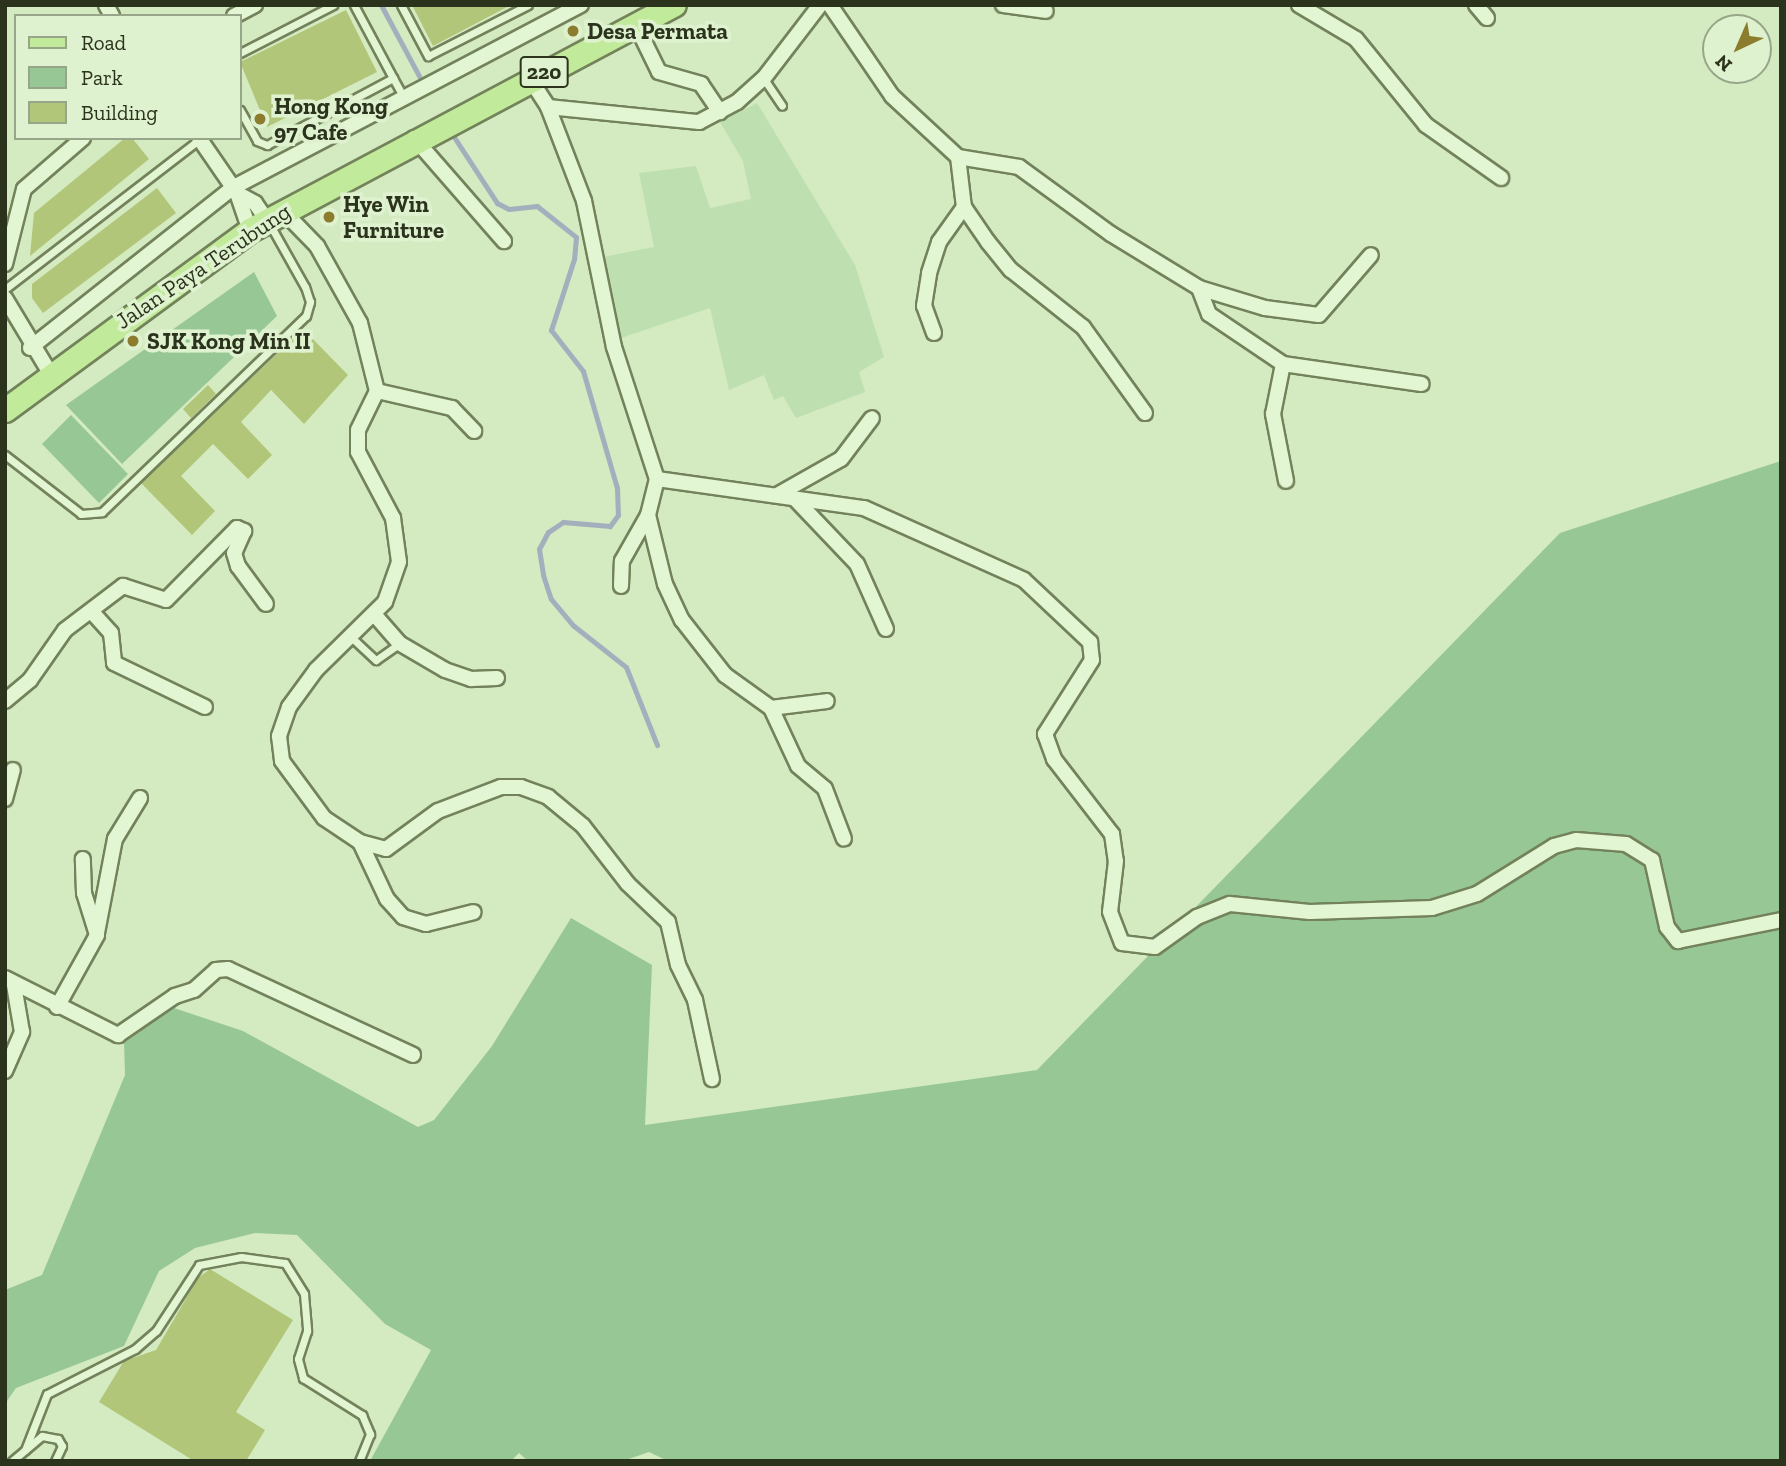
<!DOCTYPE html>
<html>
<head>
<meta charset="utf-8">
<style>
  body { margin:0 }
  #map { position:relative; width:1786px; height:1466px; overflow:hidden; background:#d4eac1; font-family:"Zilla Slab",serif }
  div>[style] { position:absolute }
  [style*='--x'] { left:calc(var(--x)*1px); top:calc(var(--y)*1px); width:calc(var(--w)*1px); rotate:calc(var(--a)*1deg) }
  .farmland>* { inset:0; background:#bedfaf }
  .green>* { inset:0; background:#98c796 }
  .stream>* { height:5px; margin:-2.5px; padding:0 2.5px; transform-origin:2.5px; border-radius:2.5px; background:#a3afbd }
  .building>* { inset:0; background:#b2c679 }
  .roads { filter:drop-shadow(2px 0 #73825a) drop-shadow(-2px 0 #73825a) drop-shadow(0 2px #73825a) drop-shadow(0 -2px #73825a) }
  .lane>* { height:7px; margin:-3.5px; padding:0 3.5px; transform-origin:3.5px; border-radius:3.5px; background:#e3f6d3 }
  .street>* { height:14px; margin:-7px; padding:0 7px; transform-origin:7px; border-radius:7px; background:#e3f6d3 }
  .primary>* { height:23px; margin:-11.5px; padding:0 11.5px; transform-origin:11.5px; border-radius:11.5px; background:#c1eb9a }
  .dots>* { width:19px; height:19px; translate:-50% -50%; box-sizing:border-box; border:4px solid #dff2d0; border-radius:50% }
  span { translate:-50% -50%; white-space:nowrap; text-align:center; line-height:1.15; -webkit-text-stroke:7px #dff2d0; paint-order:stroke }
  .shield-label span { padding:2px 5px; background:#dff2d0; border:2px solid; border-radius:5px; -webkit-text-stroke-width:0 }
  .shield-label { font-size:21px; color:#2c331d; font-weight:700 }
  .poi-label { font-size:23px; color:#2c331d; font-weight:700 }
  .left { translate:0 -50%; text-align:left }
  .street-label { font-size:23px; color:#2c331d }
  .frame { position:absolute; inset:0; border:7px solid #2c331d; pointer-events:none }
  .legend { position:absolute; left:14px; top:14px; width:228px; height:126px; box-sizing:border-box; background:#dff2d0; border:2px solid #97a688; margin:0; padding:9px 12px; list-style:none; font-size:21px; color:#2c331d }
  .legend li { display:flex; align-items:center; gap:14px; height:35px }
  .legend b { width:35px; border:2px solid #97a688 }
  .north { position:absolute; left:1702px; top:14px; width:70px; height:70px; box-sizing:border-box; background:#dff2d0; border:2px solid #97a688; border-radius:50%; rotate:224deg; font-size:19px; font-weight:700; line-height:28px; text-align:center; color:#2c331d }
  .north::after { content:''; display:block; margin:auto; width:24px; height:32px; background:#8c7c2e; clip-path:polygon(50% 0,100% 100%,50% 72%,0 100%) }
</style>
</head>
<body>
<div id="map">
  <div class="farmland">
    <div style="clip-path:polygon(757px 103px,855px 265px,884px 357px,859px 372px,865px 392px,796px 418px,783px 396px,774px 400px,764px 375px,729px 390px,710px 308px,618px 339px,603px 257px,654px 247px,639px 173px,696px 166px,710px 208px,751px 199px,743px 161px,720px 122px)"></div>
  </div>
  <div class="green">
    <div style="clip-path:polygon(254px 272px,277px 316px,122px 464px,66px 405px)"></div>
    <div style="clip-path:polygon(71px 415px,128px 474px,99px 503px,42px 444px)"></div>
    <div style="clip-path:polygon(1781px 461px,1781px 1461px,668px 1461px,649px 1452px,623px 1461px,528px 1461px,519px 1453px,511px 1461px,370px 1461px,431px 1350px,385px 1324px,297px 1235px,255px 1233px,195px 1248px,159px 1271px,124px 1346px,16px 1388px,5px 1404px,5px 1290px,42px 1275px,125px 1075px,124px 1041px,171px 1007px,243px 1031px,418px 1127px,434px 1120px,492px 1046px,571px 918px,652px 965px,645px 1125px,1037px 1070px,1560px 533px)"></div>
  </div>
  <div class="stream">
    <div style="--x:381;--y:5;--w:81;--a:61.8"></div>
    <div style="--x:454;--y:137;--w:79;--a:56.9"></div>
    <div style="--x:497;--y:203;--w:13;--a:27"></div>
    <div style="--x:509;--y:209;--w:28;--a:-6"></div>
    <div style="--x:537;--y:206;--w:50;--a:38.5"></div>
    <div style="--x:576;--y:237;--w:22;--a:95"></div>
    <div style="--x:574;--y:259;--w:75;--a:107.9"></div>
    <div style="--x:551;--y:330;--w:52;--a:52"></div>
    <div style="--x:583;--y:371;--w:122;--a:73.8"></div>
    <div style="--x:617;--y:488;--w:27;--a:88"></div>
    <div style="--x:618;--y:515;--w:14;--a:126"></div>
    <div style="--x:610;--y:526;--w:47;--a:-175.1"></div>
    <div style="--x:563;--y:522;--w:18;--a:146"></div>
    <div style="--x:548;--y:532;--w:19;--a:118"></div>
    <div style="--x:539;--y:549;--w:26;--a:81"></div>
    <div style="--x:543;--y:575;--w:25;--a:72"></div>
    <div style="--x:551;--y:599;--w:35;--a:50"></div>
    <div style="--x:574;--y:626;--w:66;--a:38.3"></div>
    <div style="--x:626;--y:667;--w:84;--a:68.3"></div>
  </div>
  <div class="building">
    <div style="clip-path:polygon(412px 5px,511px 5px,433px 46px)"></div>
    <div style="clip-path:polygon(346px 10px,377px 72px,267px 127px,240px 62px)"></div>
    <div style="clip-path:polygon(125px 138px,132px 138px,149px 159px,30px 256px,34px 213px)"></div>
    <div style="clip-path:polygon(157px 188px,176px 213px,43px 313px,32px 298px,32px 284px)"></div>
    <div style="clip-path:polygon(303px 329px,348px 375px,304px 424px,271px 390px,241px 422px,272px 455px,248px 479px,213px 444px,181px 476px,215px 511px,192px 535px,141px 483px)"></div>
    <div style="clip-path:polygon(208px 385px,216px 394px,191px 418px,183px 409px)"></div>
    <div style="clip-path:polygon(210px 1269px,293px 1320px,236px 1412px,265px 1430px,246px 1461px,194px 1461px,99px 1402px,124px 1361px,156px 1350px,198px 1278px)"></div>
  </div>
  <div class="roads">
    <div class="lane">
      <div style="--x:401;--y:5;--w:58;--a:62.1"></div>
      <div style="--x:428;--y:56;--w:112;--a:-27"></div>
      <div style="--x:240;--y:53;--w:105;--a:-27.3"></div>
      <div style="--x:393;--y:78;--w:23;--a:61"></div>
      <div style="--x:764;--y:79;--w:32;--a:56"></div>
      <div style="--x:240;--y:110;--w:35;--a:61"></div>
      <div style="--x:257;--y:141;--w:11;--a:22"></div>
      <div style="--x:267;--y:145;--w:143;--a:-28"></div>
      <div style="--x:393;--y:78;--w:83;--a:-118.1"></div>
      <div style="--x:5;--y:289;--w:246;--a:-37.6"></div>
      <div style="--x:5;--y:455;--w:96;--a:37.8"></div>
      <div style="--x:81;--y:514;--w:21;--a:-5"></div>
      <div style="--x:102;--y:512;--w:283;--a:-43.9"></div>
      <div style="--x:306;--y:316;--w:15;--a:-74"></div>
      <div style="--x:310;--y:302;--w:16;--a:-108"></div>
      <div style="--x:305;--y:287;--w:73;--a:-119.4"></div>
      <div style="--x:351;--y:637;--w:34;--a:43"></div>
      <div style="--x:376;--y:660;--w:28;--a:-35"></div>
      <div style="--x:25;--y:1450;--w:60;--a:-68.6"></div>
      <div style="--x:47;--y:1394;--w:99;--a:-27.1"></div>
      <div style="--x:135;--y:1349;--w:28;--a:-41"></div>
      <div style="--x:156;--y:1331;--w:79;--a:-56.9"></div>
      <div style="--x:199;--y:1265;--w:43;--a:-10.8"></div>
      <div style="--x:241;--y:1257;--w:44;--a:7.8"></div>
      <div style="--x:285;--y:1263;--w:36;--a:58"></div>
      <div style="--x:304;--y:1294;--w:37;--a:85"></div>
      <div style="--x:307;--y:1331;--w:29;--a:108"></div>
      <div style="--x:298;--y:1359;--w:20;--a:75"></div>
      <div style="--x:303;--y:1378;--w:70;--a:32.1"></div>
      <div style="--x:362;--y:1415;--w:21;--a:67"></div>
      <div style="--x:370;--y:1434;--w:29;--a:112"></div>
      <div style="--x:12;--y:1461;--w:39;--a:-40"></div>
      <div style="--x:42;--y:1436;--w:16;--a:11"></div>
      <div style="--x:58;--y:1439;--w:8;--a:60"></div>
      <div style="--x:62;--y:1446;--w:17;--a:115"></div>
    </div>
    <div class="street">
      <div style="--x:106;--y:5;--w:13;--a:61"></div>
      <div style="--x:830;--y:5;--w:110;--a:55.7"></div>
      <div style="--x:892;--y:96;--w:90;--a:42.7"></div>
      <div style="--x:958;--y:157;--w:50;--a:83.2"></div>
      <div style="--x:964;--y:207;--w:42;--a:55.6"></div>
      <div style="--x:988;--y:242;--w:36;--a:51"></div>
      <div style="--x:1011;--y:270;--w:92;--a:38.4"></div>
      <div style="--x:1083;--y:327;--w:106;--a:54.2"></div>
      <div style="--x:1003;--y:5;--w:43;--a:7.9"></div>
      <div style="--x:1299;--y:5;--w:66;--a:30.8"></div>
      <div style="--x:1356;--y:39;--w:111;--a:50.9"></div>
      <div style="--x:1426;--y:125;--w:92;--a:35.2"></div>
      <div style="--x:1476;--y:5;--w:17;--a:50"></div>
      <div style="--x:234;--y:16;--w:24;--a:-28"></div>
      <div style="--x:636;--y:25;--w:52;--a:63.9"></div>
      <div style="--x:659;--y:72;--w:44;--a:15.9"></div>
      <div style="--x:701;--y:84;--w:34;--a:56"></div>
      <div style="--x:530;--y:79;--w:33;--a:57"></div>
      <div style="--x:548;--y:107;--w:101;--a:69"></div>
      <div style="--x:584;--y:201;--w:149;--a:78.4"></div>
      <div style="--x:614;--y:347;--w:139;--a:72"></div>
      <div style="--x:657;--y:479;--w:209;--a:8"></div>
      <div style="--x:864;--y:508;--w:175;--a:24.2"></div>
      <div style="--x:1024;--y:580;--w:91;--a:43.2"></div>
      <div style="--x:1090;--y:642;--w:18;--a:84"></div>
      <div style="--x:1092;--y:660;--w:88;--a:122.4"></div>
      <div style="--x:1045;--y:734;--w:27;--a:70"></div>
      <div style="--x:1054;--y:759;--w:95;--a:52.3"></div>
      <div style="--x:1112;--y:834;--w:27;--a:82"></div>
      <div style="--x:1116;--y:861;--w:51;--a:96.7"></div>
      <div style="--x:1110;--y:912;--w:33;--a:69"></div>
      <div style="--x:1122;--y:943;--w:33;--a:7"></div>
      <div style="--x:1155;--y:947;--w:52;--a:-35.5"></div>
      <div style="--x:1197;--y:917;--w:35;--a:-22"></div>
      <div style="--x:1230;--y:904;--w:80;--a:5.7"></div>
      <div style="--x:1310;--y:912;--w:122;--a:-1.9"></div>
      <div style="--x:1432;--y:908;--w:47;--a:-17.3"></div>
      <div style="--x:1477;--y:894;--w:91;--a:-31.9"></div>
      <div style="--x:1554;--y:846;--w:23;--a:-15"></div>
      <div style="--x:1576;--y:840;--w:50;--a:4.6"></div>
      <div style="--x:1626;--y:844;--w:31;--a:32"></div>
      <div style="--x:1652;--y:860;--w:69;--a:77.4"></div>
      <div style="--x:1667;--y:927;--w:18;--a:52"></div>
      <div style="--x:1678;--y:941;--w:105;--a:-11.5"></div>
      <div style="--x:548;--y:107;--w:152;--a:5.7"></div>
      <div style="--x:699;--y:122;--w:43;--a:-27.8"></div>
      <div style="--x:737;--y:102;--w:36;--a:-42"></div>
      <div style="--x:764;--y:78;--w:92;--a:-52.5"></div>
      <div style="--x:199;--y:138;--w:67;--a:55.4"></div>
      <div style="--x:237;--y:193;--w:39;--a:71"></div>
      <div style="--x:414;--y:138;--w:137;--a:48.9"></div>
      <div style="--x:958;--y:157;--w:62;--a:9.3"></div>
      <div style="--x:1019;--y:167;--w:114;--a:36.1"></div>
      <div style="--x:1111;--y:234;--w:103;--a:31.5"></div>
      <div style="--x:1199;--y:288;--w:69;--a:16.9"></div>
      <div style="--x:1265;--y:308;--w:54;--a:7.4"></div>
      <div style="--x:1319;--y:315;--w:79;--a:-49.1"></div>
      <div style="--x:237;--y:193;--w:21;--a:29"></div>
      <div style="--x:255;--y:203;--w:21;--a:55"></div>
      <div style="--x:283;--y:211;--w:49;--a:45.8"></div>
      <div style="--x:317;--y:246;--w:88;--a:60.8"></div>
      <div style="--x:360;--y:323;--w:70;--a:76"></div>
      <div style="--x:377;--y:391;--w:43;--a:116"></div>
      <div style="--x:358;--y:430;--w:22;--a:90"></div>
      <div style="--x:358;--y:452;--w:75;--a:62.1"></div>
      <div style="--x:393;--y:518;--w:44;--a:82.2"></div>
      <div style="--x:399;--y:562;--w:42;--a:109.3"></div>
      <div style="--x:385;--y:602;--w:97;--a:135.4"></div>
      <div style="--x:316;--y:670;--w:46;--a:126.1"></div>
      <div style="--x:289;--y:707;--w:31;--a:109"></div>
      <div style="--x:279;--y:736;--w:25;--a:83"></div>
      <div style="--x:282;--y:761;--w:71;--a:53.6"></div>
      <div style="--x:324;--y:818;--w:43;--a:33.7"></div>
      <div style="--x:360;--y:842;--w:27;--a:15"></div>
      <div style="--x:386;--y:849;--w:64;--a:-36.2"></div>
      <div style="--x:438;--y:811;--w:67;--a:-20.9"></div>
      <div style="--x:501;--y:787;--w:20;--a:0"></div>
      <div style="--x:521;--y:787;--w:29;--a:20"></div>
      <div style="--x:548;--y:797;--w:45;--a:39.6"></div>
      <div style="--x:583;--y:826;--w:73;--a:52.2"></div>
      <div style="--x:628;--y:884;--w:55;--a:43.5"></div>
      <div style="--x:668;--y:922;--w:44;--a:76.9"></div>
      <div style="--x:678;--y:965;--w:39;--a:64"></div>
      <div style="--x:695;--y:1000;--w:81;--a:77.9"></div>
      <div style="--x:5;--y:264;--w:77;--a:-75.8"></div>
      <div style="--x:24;--y:189;--w:78;--a:-40.8"></div>
      <div style="--x:1199;--y:288;--w:28;--a:69"></div>
      <div style="--x:1209;--y:314;--w:89;--a:34"></div>
      <div style="--x:1283;--y:364;--w:51;--a:101.3"></div>
      <div style="--x:1273;--y:414;--w:68;--a:79"></div>
      <div style="--x:5;--y:298;--w:87;--a:59"></div>
      <div style="--x:934;--y:333;--w:29;--a:-110"></div>
      <div style="--x:924;--y:306;--w:33;--a:-81"></div>
      <div style="--x:929;--y:273;--w:33;--a:-72"></div>
      <div style="--x:939;--y:242;--w:43;--a:-54.5"></div>
      <div style="--x:30;--y:348;--w:260;--a:-38.3"></div>
      <div style="--x:234;--y:187;--w:392;--a:-27.7"></div>
      <div style="--x:1283;--y:364;--w:140;--a:8.2"></div>
      <div style="--x:377;--y:391;--w:77;--a:12.8"></div>
      <div style="--x:452;--y:408;--w:32;--a:46"></div>
      <div style="--x:777;--y:495;--w:73;--a:-29.4"></div>
      <div style="--x:841;--y:459;--w:51;--a:-52.9"></div>
      <div style="--x:796;--y:500;--w:88;--a:46.4"></div>
      <div style="--x:857;--y:564;--w:71;--a:66"></div>
      <div style="--x:648;--y:515;--w:71;--a:76.2"></div>
      <div style="--x:665;--y:584;--w:40;--a:65"></div>
      <div style="--x:682;--y:620;--w:70;--a:52"></div>
      <div style="--x:725;--y:675;--w:57;--a:35.7"></div>
      <div style="--x:771;--y:708;--w:64;--a:65"></div>
      <div style="--x:798;--y:766;--w:35;--a:40"></div>
      <div style="--x:825;--y:789;--w:53;--a:69.2"></div>
      <div style="--x:621;--y:586;--w:25;--a:-88"></div>
      <div style="--x:622;--y:561;--w:53;--a:-60.5"></div>
      <div style="--x:648;--y:515;--w:37;--a:-76"></div>
      <div style="--x:92;--y:612;--w:28;--a:48"></div>
      <div style="--x:111;--y:633;--w:30;--a:84"></div>
      <div style="--x:114;--y:663;--w:101;--a:25.8"></div>
      <div style="--x:374;--y:614;--w:38;--a:49"></div>
      <div style="--x:399;--y:643;--w:53;--a:30.4"></div>
      <div style="--x:445;--y:670;--w:28;--a:19"></div>
      <div style="--x:471;--y:679;--w:26;--a:-2"></div>
      <div style="--x:5;--y:701;--w:33;--a:-40"></div>
      <div style="--x:30;--y:680;--w:61;--a:-55"></div>
      <div style="--x:65;--y:630;--w:73;--a:-37.2"></div>
      <div style="--x:123;--y:586;--w:45;--a:18"></div>
      <div style="--x:166;--y:600;--w:101;--a:-45.4"></div>
      <div style="--x:237;--y:528;--w:8;--a:23"></div>
      <div style="--x:244;--y:531;--w:24;--a:114"></div>
      <div style="--x:234;--y:553;--w:14;--a:73"></div>
      <div style="--x:238;--y:566;--w:47;--a:53.6"></div>
      <div style="--x:771;--y:708;--w:56;--a:-7.1"></div>
      <div style="--x:5;--y:799;--w:30;--a:-75"></div>
      <div style="--x:360;--y:842;--w:63;--a:64.7"></div>
      <div style="--x:387;--y:899;--w:24;--a:48"></div>
      <div style="--x:403;--y:917;--w:24;--a:17"></div>
      <div style="--x:426;--y:924;--w:49;--a:-14"></div>
      <div style="--x:97;--y:933;--w:96;--a:-79.2"></div>
      <div style="--x:115;--y:839;--w:48;--a:-58.6"></div>
      <div style="--x:5;--y:978;--w:127;--a:26.8"></div>
      <div style="--x:118;--y:1035;--w:69;--a:-34.4"></div>
      <div style="--x:175;--y:996;--w:20;--a:-18"></div>
      <div style="--x:194;--y:990;--w:30;--a:-42"></div>
      <div style="--x:216;--y:970;--w:12;--a:-5"></div>
      <div style="--x:228;--y:969;--w:204;--a:24.9"></div>
      <div style="--x:57;--y:1007;--w:82;--a:-60.9"></div>
      <div style="--x:97;--y:935;--w:44;--a:-107.2"></div>
      <div style="--x:84;--y:893;--w:34;--a:-92"></div>
      <div style="--x:5;--y:1071;--w:43;--a:-66.4"></div>
      <div style="--x:22;--y:1032;--w:48;--a:-99.7"></div>
    </div>
    <div class="primary">
      <div style="--x:5;--y:410;--w:304;--a:-36.3"></div>
      <div style="--x:250;--y:230;--w:480;--a:-28"></div>
    </div>
  </div>
  <div class="dots">
    <div style="left:573px;top:31px;background:#8c7c2e"></div>
    <div style="left:260px;top:119px;background:#8c7c2e"></div>
    <div style="left:329px;top:217px;background:#8c7c2e"></div>
    <div style="left:133px;top:341px;background:#8c7c2e"></div>
  </div>
  <div class="shield-label">
    <span style="left:544px;top:72px">220</span>
  </div>
  <div class="poi-label">
    <span class="left" style="left:587px;top:31px">Desa Permata</span>
    <span class="left" style="left:274px;top:119px">Hong Kong<br>97 Cafe</span>
    <span class="left" style="left:343px;top:217px">Hye Win<br>Furniture</span>
    <span class="left" style="left:147px;top:341px">SJK Kong Min II</span>
  </div>
  <div class="street-label">
    <span style="left:203px;top:266px;rotate:-34deg">Jalan Paya Terubung</span>
  </div>
  <div class="frame"></div>
  <ul class="legend">
  <li><b style="height:9px;background:#c1eb9a"></b>Road</li>
  <li><b style="height:19px;background:#98c796"></b>Park</li>
  <li><b style="height:19px;background:#b2c679"></b>Building</li>
  </ul>
  <div class="north">N</div>
</div>
</body>
</html>
